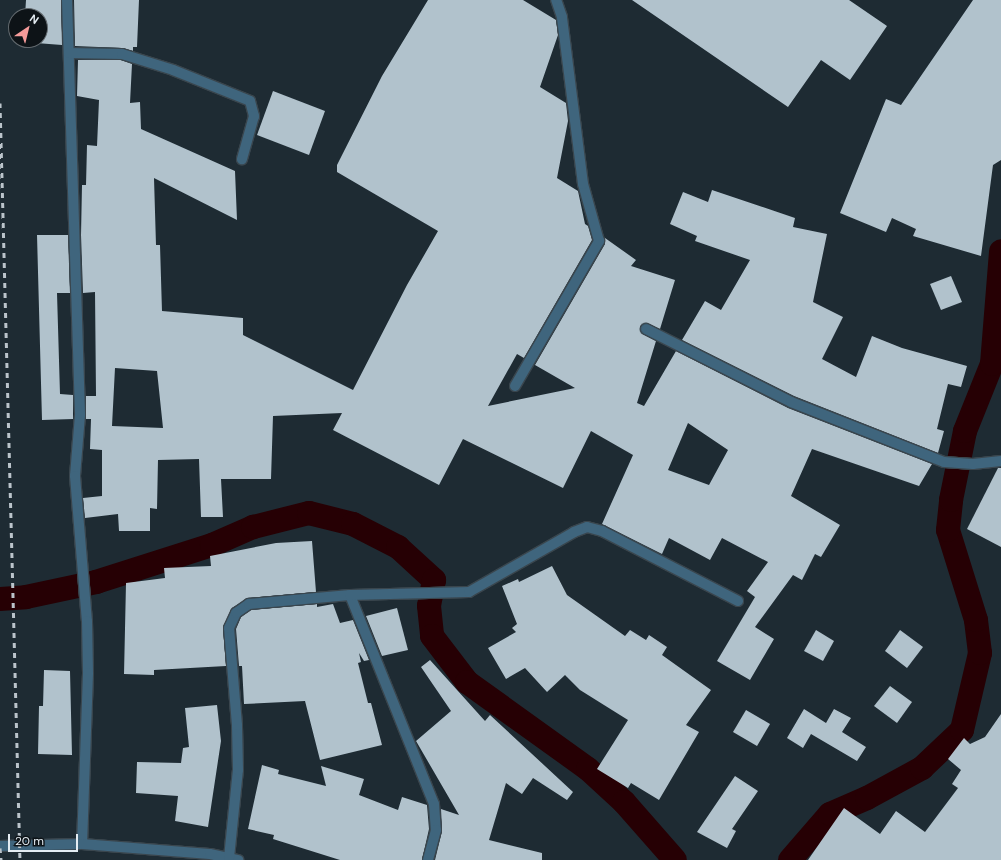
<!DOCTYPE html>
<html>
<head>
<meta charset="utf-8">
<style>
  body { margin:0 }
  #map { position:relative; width:1001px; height:860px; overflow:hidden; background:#1e2b33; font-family:"DM Sans",sans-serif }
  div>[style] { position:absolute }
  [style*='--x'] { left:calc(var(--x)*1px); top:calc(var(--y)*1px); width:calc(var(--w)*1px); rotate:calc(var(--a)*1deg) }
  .canal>* { height:24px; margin:-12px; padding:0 12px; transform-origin:12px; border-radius:12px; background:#260004 }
  .building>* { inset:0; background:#b1c2cc }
  .roads { filter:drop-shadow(1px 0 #3a464e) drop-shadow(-1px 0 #3a464e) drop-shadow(0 1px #3a464e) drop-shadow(0 -1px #3a464e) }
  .minor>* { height:10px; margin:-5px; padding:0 5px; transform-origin:5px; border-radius:5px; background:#3f657d }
  .rail>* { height:3px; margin-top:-1.5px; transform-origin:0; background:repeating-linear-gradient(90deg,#bbc4cb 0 5px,transparent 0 10px) }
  span { translate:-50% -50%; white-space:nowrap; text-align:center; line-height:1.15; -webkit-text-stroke:4px #0d1317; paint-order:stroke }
  .north { position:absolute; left:8px; top:8px; width:40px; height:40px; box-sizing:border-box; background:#0d1317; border:1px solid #636a6f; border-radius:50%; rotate:35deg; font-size:11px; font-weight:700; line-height:16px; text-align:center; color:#e4ecf2 }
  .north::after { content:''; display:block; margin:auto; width:14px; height:18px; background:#f59b9a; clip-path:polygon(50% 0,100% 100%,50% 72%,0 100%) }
  .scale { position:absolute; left:8px; top:834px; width:70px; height:18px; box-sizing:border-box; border:2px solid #e4ecf2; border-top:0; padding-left:5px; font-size:12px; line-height:14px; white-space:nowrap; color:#e4ecf2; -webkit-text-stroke:3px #0d1317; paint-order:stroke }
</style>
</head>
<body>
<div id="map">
  <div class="canal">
    <div style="--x:0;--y:599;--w:26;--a:-4"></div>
    <div style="--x:26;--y:597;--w:72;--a:-12.1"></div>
    <div style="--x:96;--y:582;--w:122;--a:-17.7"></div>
    <div style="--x:212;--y:545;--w:45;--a:-23.7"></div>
    <div style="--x:253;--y:527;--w:58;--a:-14"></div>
    <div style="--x:309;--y:513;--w:45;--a:14"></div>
    <div style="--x:353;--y:524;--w:51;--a:27.1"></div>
    <div style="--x:398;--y:547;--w:49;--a:42.5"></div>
    <div style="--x:434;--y:580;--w:26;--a:101"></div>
    <div style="--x:429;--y:606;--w:30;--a:84"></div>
    <div style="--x:432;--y:636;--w:58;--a:52.7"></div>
    <div style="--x:467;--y:682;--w:149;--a:35.7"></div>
    <div style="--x:588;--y:769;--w:49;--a:42.5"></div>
    <div style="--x:624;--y:802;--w:77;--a:48.7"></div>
    <div style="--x:790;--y:860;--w:61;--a:-49"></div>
    <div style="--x:830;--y:814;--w:40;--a:-23.4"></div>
    <div style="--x:867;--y:798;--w:63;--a:-28.6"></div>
    <div style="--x:922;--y:768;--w:55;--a:-43.5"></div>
    <div style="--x:962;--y:730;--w:79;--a:-76.8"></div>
    <div style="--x:980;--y:653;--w:33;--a:-97"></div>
    <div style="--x:976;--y:620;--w:94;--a:-107.3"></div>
    <div style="--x:948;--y:530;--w:30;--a:-84"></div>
    <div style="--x:951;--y:500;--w:70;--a:-78.5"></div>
    <div style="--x:965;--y:431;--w:72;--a:-68.1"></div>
    <div style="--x:992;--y:364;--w:113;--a:-85.4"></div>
  </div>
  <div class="building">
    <div style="clip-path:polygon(26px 0,61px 0,62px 45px,23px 42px,23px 40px,40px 40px,40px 16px,25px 16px)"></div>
    <div style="clip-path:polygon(74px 0,139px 0,137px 47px,133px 47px,133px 51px,122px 48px,75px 46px)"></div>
    <div style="clip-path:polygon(evenodd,428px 0,523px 0,556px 20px,558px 35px,540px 87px,566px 103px,568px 121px,557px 178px,578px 191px,585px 224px,588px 226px,592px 240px,524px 358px,517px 354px,488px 406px,575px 388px,535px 365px,605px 244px,605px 238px,636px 260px,631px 266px,675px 280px,660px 329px,646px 323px,640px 326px,641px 333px,656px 341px,637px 403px,644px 406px,676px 351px,788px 408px,932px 464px,919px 486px,812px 449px,791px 496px,840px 525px,821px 557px,815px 554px,802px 580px,793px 575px,755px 627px,774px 639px,750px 680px,717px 661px,755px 597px,747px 591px,768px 562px,722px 538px,710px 560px,669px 538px,662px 554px,602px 524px,633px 455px,591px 431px,563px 488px,463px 439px,439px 485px,333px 430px,342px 413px,273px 416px,271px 479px,221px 479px,223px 517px,201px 517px,199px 459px,158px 460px,157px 509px,150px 508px,150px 531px,119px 531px,118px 514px,85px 518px,83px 498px,102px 496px,102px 450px,90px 449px,91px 419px,86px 419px,86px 396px,96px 396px,95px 292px,83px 293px,81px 235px,82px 185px,86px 185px,87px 145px,97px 146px,99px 100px,77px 96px,78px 60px,121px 60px,132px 64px,130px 103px,140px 102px,141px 129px,235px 171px,237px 220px,154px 178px,156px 245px,160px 245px,162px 311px,243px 318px,243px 335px,353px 390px,407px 285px,438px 231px,337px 172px,337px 165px,382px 76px,428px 0,115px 368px,157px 371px,163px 428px,112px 426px,115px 368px,428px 0,688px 423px,728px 450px,709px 485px,668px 470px,688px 423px)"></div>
    <div style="clip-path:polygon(632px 0,849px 0,887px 26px,850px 80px,821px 60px,788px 107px)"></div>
    <div style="clip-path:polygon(973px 0,1001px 0,1001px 160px,993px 165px,981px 256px,913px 236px,916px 229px,892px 218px,886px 232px,840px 213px,886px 99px,901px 105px)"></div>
    <div style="clip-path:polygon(273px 91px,325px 111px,309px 155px,257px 135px)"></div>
    <div style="clip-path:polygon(712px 190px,795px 218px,793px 227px,827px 234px,813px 302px,843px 317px,822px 359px,856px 377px,872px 336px,902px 348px,967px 366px,961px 387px,948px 384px,937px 429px,944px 431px,938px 453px,794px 396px,682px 340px,705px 301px,721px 310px,750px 260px,695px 241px,697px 236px,670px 224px,683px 192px,708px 202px)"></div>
    <div style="clip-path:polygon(37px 235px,68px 235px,70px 293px,57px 293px,60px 394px,73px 395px,73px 419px,42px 420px)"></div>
    <div style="clip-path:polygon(951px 276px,962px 302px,941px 310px,930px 284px)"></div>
    <div style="clip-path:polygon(998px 468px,1001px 468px,1001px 547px,967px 529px)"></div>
    <div style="clip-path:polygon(312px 541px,316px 592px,248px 598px,232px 608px,223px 628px,226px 666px,154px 670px,154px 675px,124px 674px,126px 583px,165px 578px,164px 568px,211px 566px,210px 556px,276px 543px)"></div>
    <div style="clip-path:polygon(552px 566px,567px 595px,625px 636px,630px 630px,646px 640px,649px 635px,667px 647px,662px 655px,711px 690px,686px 725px,699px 732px,659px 800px,631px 783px,628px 788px,597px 769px,628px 720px,580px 690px,565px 675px,547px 692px,525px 668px,506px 679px,488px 648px,516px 632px,512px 628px,517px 624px,502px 586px,518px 579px,519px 582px)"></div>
    <div style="clip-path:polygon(317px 604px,317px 607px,333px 604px,340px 623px,353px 620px,369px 660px,364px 661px,359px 653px,361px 662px,358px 663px,368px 703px,371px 703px,382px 745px,320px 760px,305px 701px,244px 704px,242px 666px,239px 666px,236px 629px,241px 617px,251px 610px)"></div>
    <div style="clip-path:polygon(397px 608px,408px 650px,382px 656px,366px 616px)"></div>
    <div style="clip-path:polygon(816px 630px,834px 641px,823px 661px,804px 651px)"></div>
    <div style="clip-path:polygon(900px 630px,923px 647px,907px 668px,885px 651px)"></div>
    <div style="clip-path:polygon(430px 660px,485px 721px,490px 715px,573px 792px,567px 800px,533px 778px,522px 794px,506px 783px,489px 840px,542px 853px,542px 860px,435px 860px,442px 831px,441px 809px,459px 815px,416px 741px,451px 711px,421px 667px)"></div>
    <div style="clip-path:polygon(44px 670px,70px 671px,72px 755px,38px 754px,39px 706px,43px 706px)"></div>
    <div style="clip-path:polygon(890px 686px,912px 702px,897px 723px,874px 706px)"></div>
    <div style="clip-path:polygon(217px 705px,221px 741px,208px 827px,175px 821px,178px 796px,136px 793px,137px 762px,181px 763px,183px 748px,189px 747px,185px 708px)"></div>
    <div style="clip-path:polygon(804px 709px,826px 723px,834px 709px,851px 718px,842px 732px,866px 747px,857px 761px,811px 734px,803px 748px,787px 738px)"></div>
    <div style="clip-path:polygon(746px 710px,770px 724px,757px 746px,733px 732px)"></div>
    <div style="clip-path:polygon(1001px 714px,1001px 860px,808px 860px,844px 808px,880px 834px,896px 811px,925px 832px,958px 788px,952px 784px,961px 770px,948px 759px,964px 738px,970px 744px,985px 737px)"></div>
    <div style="clip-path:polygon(262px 765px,279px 770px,278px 774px,326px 786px,321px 766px,364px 779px,359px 795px,398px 810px,402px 797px,427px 805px,429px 829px,422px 860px,340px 860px,273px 839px,274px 835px,248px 829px)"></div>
    <div style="clip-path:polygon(735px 776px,758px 791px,732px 829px,736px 831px,727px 848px,697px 832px)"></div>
  </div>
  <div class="roads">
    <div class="minor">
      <div style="--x:67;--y:0;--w:415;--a:88.2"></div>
      <div style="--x:80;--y:415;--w:61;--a:94.7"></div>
      <div style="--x:75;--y:476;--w:145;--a:85.3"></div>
      <div style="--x:87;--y:621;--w:52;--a:88.9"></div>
      <div style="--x:88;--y:673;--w:171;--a:92"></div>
      <div style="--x:69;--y:53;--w:53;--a:1.1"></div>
      <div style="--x:122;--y:54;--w:53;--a:17.4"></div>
      <div style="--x:173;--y:70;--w:83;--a:21.9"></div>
      <div style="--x:250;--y:101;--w:16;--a:75"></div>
      <div style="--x:254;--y:116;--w:45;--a:105.6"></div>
      <div style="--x:646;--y:329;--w:162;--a:26.7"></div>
      <div style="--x:791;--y:402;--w:164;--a:21.4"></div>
      <div style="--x:944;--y:462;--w:29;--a:4"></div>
      <div style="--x:973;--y:464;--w:28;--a:-6"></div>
      <div style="--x:515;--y:386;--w:168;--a:-59.9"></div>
      <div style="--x:599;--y:241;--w:59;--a:-105.7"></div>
      <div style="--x:583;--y:184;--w:168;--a:-97.2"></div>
      <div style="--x:562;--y:17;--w:18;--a:-109"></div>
      <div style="--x:350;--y:595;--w:225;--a:68.1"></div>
      <div style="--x:434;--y:804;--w:26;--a:86"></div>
      <div style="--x:436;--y:830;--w:31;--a:105"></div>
      <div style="--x:0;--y:846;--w:82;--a:-1.4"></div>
      <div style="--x:82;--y:844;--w:128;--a:4.5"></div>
      <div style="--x:210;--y:854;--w:29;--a:12"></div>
      <div style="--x:229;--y:858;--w:88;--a:-84.2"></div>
      <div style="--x:238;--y:770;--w:45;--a:-91.3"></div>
      <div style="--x:237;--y:725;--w:97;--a:-94.7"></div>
      <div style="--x:229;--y:628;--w:17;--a:-65"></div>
      <div style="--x:236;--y:613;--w:16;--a:-35"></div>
      <div style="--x:249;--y:604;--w:101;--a:-5.1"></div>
      <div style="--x:350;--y:595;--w:119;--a:-1.4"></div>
      <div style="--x:469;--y:592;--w:121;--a:-29.7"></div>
      <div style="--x:574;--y:532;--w:14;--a:-21"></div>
      <div style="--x:587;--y:527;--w:16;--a:15"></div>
      <div style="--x:602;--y:531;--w:153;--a:27.2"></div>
    </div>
  </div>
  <div class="rail">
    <div style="--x:0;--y:103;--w:757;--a:88.49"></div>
    <div style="--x:0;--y:848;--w:12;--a:85"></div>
  </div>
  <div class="north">N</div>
  <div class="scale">20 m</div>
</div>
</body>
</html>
